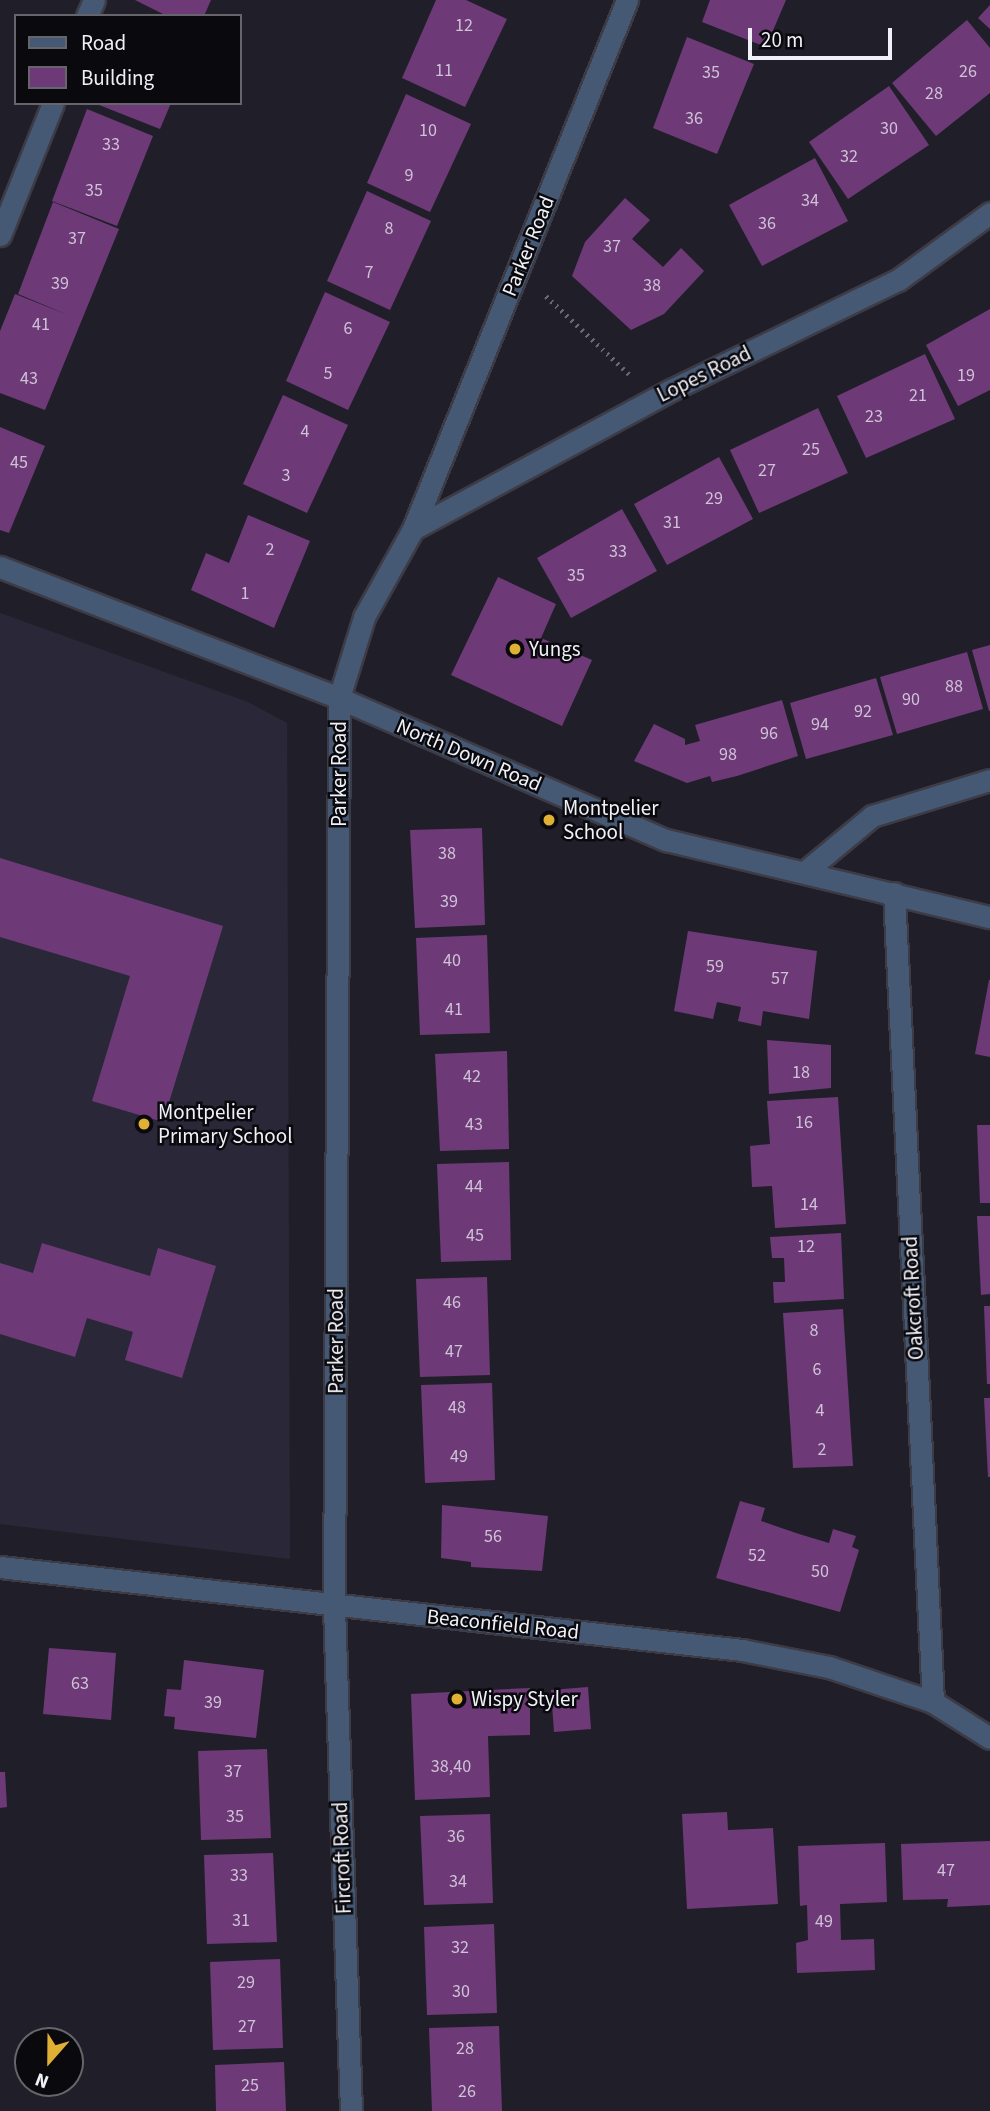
<!DOCTYPE html>
<html>
<head>
<meta charset="utf-8">
<style>
  body { margin:0 }
  #map { position:relative; width:990px; height:2111px; overflow:hidden; background:#201f29; font-family:"Source Sans 3",sans-serif }
  div>[style] { position:absolute }
  [style*='--x'] { left:calc(var(--x)*1px); top:calc(var(--y)*1px); width:calc(var(--w)*1px); rotate:calc(var(--a)*1deg) }
  .built>* { inset:0; background:#2a2838 }
  .building>* { inset:0; background:#6d3a77 }
  .path>* { height:4.5px; margin-top:-2.25px; transform-origin:0; background:repeating-linear-gradient(90deg,#6a6972 0 2px,transparent 0 7px) }
  .roads { filter:drop-shadow(2px 0 #3d3c46) drop-shadow(-2px 0 #3d3c46) drop-shadow(0 2px #3d3c46) drop-shadow(0 -2px #3d3c46) }
  .minor>* { height:21px; margin:-10.5px; padding:0 10.5px; transform-origin:10.5px; border-radius:10.5px; background:#455874 }
  .dots>* { width:19px; height:19px; translate:-50% -50%; box-sizing:border-box; border:4px solid #0a090e; border-radius:50% }
  span { translate:-50% -50%; white-space:nowrap; text-align:center; line-height:1.15; -webkit-text-stroke:5px #0a090e; paint-order:stroke }
  .number-label { font-size:18px; color:#cfc2d7 }
  .number-label span { -webkit-text-stroke-width:0 }
  .street-label { font-size:21px; color:#f0f0f7 }
  .poi-label { font-size:21px; color:#f0f0f7 }
  .left { translate:0 -50%; text-align:left }
  .legend { position:absolute; left:14px; top:14px; width:228px; height:91px; box-sizing:border-box; background:#0a090e; border:2px solid #66656b; margin:0; padding:9px 12px; list-style:none; font-size:21px; color:#f0f0f7 }
  .legend li { display:flex; align-items:center; gap:14px; height:35px }
  .legend b { width:35px; border:2px solid #66656b }
  .north { position:absolute; left:14px; top:2027px; width:70px; height:70px; box-sizing:border-box; background:#0a090e; border:2px solid #66656b; border-radius:50%; rotate:201deg; font-size:19px; font-weight:700; line-height:28px; text-align:center; color:#f0f0f7 }
  .north::after { content:''; display:block; margin:auto; width:24px; height:32px; background:#dfb034; clip-path:polygon(50% 0,100% 100%,50% 72%,0 100%) }
  .scale { position:absolute; left:748px; top:28px; width:144px; height:32px; box-sizing:border-box; border:4px solid #f0f0f7; border-top:0; padding-left:9px; font-size:21px; line-height:24px; white-space:nowrap; color:#f0f0f7; -webkit-text-stroke:5px #0a090e; paint-order:stroke }
</style>
</head>
<body>
<div id="map">
  <div class="built">
    <div style="clip-path:polygon(0 613px,248px 702px,287px 723px,290px 1559px,0 1524px)"></div>
  </div>
  <div class="building">
    <div style="clip-path:polygon(135px 0,211px 0,204px 16px,167px 16px)"></div>
    <div style="clip-path:polygon(436px 0,466px 0,507px 19px,465px 107px,402px 78px)"></div>
    <div style="clip-path:polygon(710px 0,786px 0,766px 47px,702px 22px)"></div>
    <div style="clip-path:polygon(990px 5px,990px 29px,978px 18px)"></div>
    <div style="clip-path:polygon(967px 20px,990px 48px,990px 93px,936px 136px,892px 83px)"></div>
    <div style="clip-path:polygon(687px 37px,754px 64px,717px 154px,653px 128px)"></div>
    <div style="clip-path:polygon(889px 86px,929px 145px,848px 199px,809px 142px)"></div>
    <div style="clip-path:polygon(406px 94px,471px 124px,430px 212px,367px 183px)"></div>
    <div style="clip-path:polygon(94px 103px,171px 103px,160px 129px)"></div>
    <div style="clip-path:polygon(87px 109px,153px 136px,117px 226px,52px 201px)"></div>
    <div style="clip-path:polygon(815px 158px,848px 221px,762px 266px,729px 205px)"></div>
    <div style="clip-path:polygon(367px 191px,431px 221px,390px 310px,327px 281px)"></div>
    <div style="clip-path:polygon(625px 198px,650px 220px,632px 239px,663px 267px,681px 248px,704px 271px,664px 314px,631px 330px,572px 276px,585px 242px)"></div>
    <div style="clip-path:polygon(53px 202px,119px 229px,45px 410px,0 393px,0 331px,15px 294px,68px 315px,18px 294px)"></div>
    <div style="clip-path:polygon(325px 292px,390px 322px,348px 410px,286px 381px)"></div>
    <div style="clip-path:polygon(990px 309px,990px 390px,958px 406px,926px 345px)"></div>
    <div style="clip-path:polygon(925px 354px,955px 419px,866px 458px,837px 396px)"></div>
    <div style="clip-path:polygon(283px 395px,348px 425px,307px 513px,243px 484px)"></div>
    <div style="clip-path:polygon(818px 408px,848px 473px,759px 513px,730px 450px)"></div>
    <div style="clip-path:polygon(0 427px,45px 446px,9px 533px,0 530px)"></div>
    <div style="clip-path:polygon(719px 457px,753px 519px,667px 565px,634px 504px)"></div>
    <div style="clip-path:polygon(622px 509px,657px 571px,571px 618px,537px 558px)"></div>
    <div style="clip-path:polygon(248px 515px,310px 541px,274px 628px,191px 590px,206px 553px,229px 563px)"></div>
    <div style="clip-path:polygon(498px 577px,556px 604px,541px 638px,592px 660px,562px 726px,451px 675px)"></div>
    <div style="clip-path:polygon(990px 645px,990px 711px,989px 711px,972px 650px)"></div>
    <div style="clip-path:polygon(967px 652px,983px 709px,897px 734px,880px 677px)"></div>
    <div style="clip-path:polygon(876px 678px,893px 735px,806px 759px,790px 703px)"></div>
    <div style="clip-path:polygon(782px 700px,798px 756px,737px 776px,712px 782px,710px 776px,687px 783px,634px 761px,654px 724px,685px 739px,685px 745px,700px 741px,695px 725px)"></div>
    <div style="clip-path:polygon(482px 828px,485px 925px,415px 928px,410px 830px)"></div>
    <div style="clip-path:polygon(0 858px,223px 926px,163px 1122px,92px 1101px,130px 976px,0 937px)"></div>
    <div style="clip-path:polygon(688px 931px,817px 951px,809px 1019px,763px 1011px,761px 1026px,738px 1021px,741px 1007px,717px 1002px,713px 1019px,674px 1011px)"></div>
    <div style="clip-path:polygon(487px 935px,490px 1033px,420px 1035px,416px 938px)"></div>
    <div style="clip-path:polygon(989px 980px,990px 980px,990px 1057px,975px 1054px)"></div>
    <div style="clip-path:polygon(767px 1040px,831px 1045px,831px 1088px,769px 1094px)"></div>
    <div style="clip-path:polygon(507px 1051px,509px 1149px,440px 1151px,435px 1054px)"></div>
    <div style="clip-path:polygon(838px 1097px,846px 1224px,775px 1228px,772px 1186px,752px 1187px,750px 1146px,770px 1144px,767px 1101px)"></div>
    <div style="clip-path:polygon(977px 1125px,990px 1125px,990px 1203px,980px 1203px)"></div>
    <div style="clip-path:polygon(509px 1162px,511px 1260px,441px 1262px,437px 1164px)"></div>
    <div style="clip-path:polygon(977px 1216px,990px 1216px,990px 1294px,981px 1295px)"></div>
    <div style="clip-path:polygon(841px 1233px,844px 1299px,774px 1303px,773px 1282px,785px 1282px,784px 1258px,772px 1258px,770px 1237px)"></div>
    <div style="clip-path:polygon(42px 1243px,150px 1276px,158px 1248px,216px 1266px,182px 1378px,125px 1360px,133px 1332px,87px 1318px,75px 1357px,0 1334px,0 1263px,33px 1273px)"></div>
    <div style="clip-path:polygon(487px 1277px,490px 1375px,420px 1377px,416px 1279px)"></div>
    <div style="clip-path:polygon(984px 1306px,990px 1306px,990px 1384px,987px 1384px)"></div>
    <div style="clip-path:polygon(843px 1309px,853px 1466px,793px 1468px,783px 1313px)"></div>
    <div style="clip-path:polygon(492px 1383px,495px 1480px,425px 1483px,421px 1385px)"></div>
    <div style="clip-path:polygon(984px 1398px,990px 1398px,990px 1477px,988px 1477px)"></div>
    <div style="clip-path:polygon(740px 1501px,765px 1508px,761px 1521px,799px 1534px,829px 1543px,833px 1529px,856px 1536px,852px 1547px,859px 1550px,840px 1612px,716px 1578px)"></div>
    <div style="clip-path:polygon(442px 1505px,548px 1516px,542px 1571px,471px 1567px,471px 1562px,441px 1558px)"></div>
    <div style="clip-path:polygon(49px 1648px,116px 1653px,111px 1720px,43px 1714px)"></div>
    <div style="clip-path:polygon(184px 1660px,264px 1670px,256px 1738px,174px 1729px,175px 1717px,164px 1716px,167px 1689px,181px 1690px)"></div>
    <div style="clip-path:polygon(588px 1687px,591px 1729px,554px 1732px,551px 1690px)"></div>
    <div style="clip-path:polygon(530px 1688px,530px 1735px,488px 1736px,490px 1797px,415px 1800px,411px 1694px)"></div>
    <div style="clip-path:polygon(267px 1749px,271px 1838px,201px 1840px,198px 1751px)"></div>
    <div style="clip-path:polygon(0 1772px,5px 1772px,7px 1807px,0 1808px)"></div>
    <div style="clip-path:polygon(727px 1812px,728px 1830px,773px 1828px,778px 1904px,687px 1909px,682px 1814px)"></div>
    <div style="clip-path:polygon(490px 1814px,493px 1903px,424px 1905px,420px 1816px)"></div>
    <div style="clip-path:polygon(990px 1841px,990px 1905px,947px 1907px,948px 1899px,903px 1900px,901px 1844px)"></div>
    <div style="clip-path:polygon(885px 1843px,887px 1902px,840px 1904px,841px 1940px,874px 1939px,875px 1970px,797px 1973px,796px 1943px,808px 1940px,807px 1905px,800px 1906px,798px 1846px)"></div>
    <div style="clip-path:polygon(273px 1853px,277px 1942px,207px 1944px,204px 1855px)"></div>
    <div style="clip-path:polygon(494px 1924px,497px 2013px,427px 2015px,424px 1927px)"></div>
    <div style="clip-path:polygon(280px 1959px,283px 2048px,213px 2050px,210px 1962px)"></div>
    <div style="clip-path:polygon(499px 2026px,502px 2111px,432px 2111px,429px 2028px)"></div>
    <div style="clip-path:polygon(284px 2062px,286px 2111px,216px 2111px,215px 2065px)"></div>
  </div>
  <div class="path">
    <div style="--x:546;--y:296;--w:114;--a:43.2"></div>
  </div>
  <div class="roads">
    <div class="minor">
      <div style="--x:87;--y:16;--w:17;--a:-66"></div>
      <div style="--x:0;--y:235;--w:142;--a:-68.1"></div>
      <div style="--x:413;--y:529;--w:293;--a:-28.3"></div>
      <div style="--x:671;--y:390;--w:252;--a:-25.9"></div>
      <div style="--x:898;--y:280;--w:114;--a:-36.1"></div>
      <div style="--x:0;--y:567;--w:363;--a:21.1"></div>
      <div style="--x:339;--y:698;--w:357;--a:23.5"></div>
      <div style="--x:666;--y:840;--w:333;--a:13.4"></div>
      <div style="--x:807;--y:870;--w:85;--a:-39.7"></div>
      <div style="--x:872;--y:816;--w:123;--a:-17"></div>
      <div style="--x:894;--y:893;--w:810;--a:87.24"></div>
      <div style="--x:0;--y:1567;--w:747;--a:6.38"></div>
      <div style="--x:742;--y:1650;--w:89;--a:11.1"></div>
      <div style="--x:829;--y:1667;--w:110;--a:18.6"></div>
      <div style="--x:933;--y:1702;--w:67;--a:32.3"></div>
      <div style="--x:351;--y:2111;--w:505;--a:-91.93"></div>
      <div style="--x:334;--y:1606;--w:908;--a:-89.68"></div>
      <div style="--x:339;--y:698;--w:85;--a:-72.8"></div>
      <div style="--x:364;--y:617;--w:101;--a:-60.9"></div>
      <div style="--x:413;--y:529;--w:571;--a:-67.97"></div>
    </div>
  </div>
  <div class="dots">
    <div style="left:515px;top:649px;background:#dfb034"></div>
    <div style="left:549px;top:820px;background:#dfb034"></div>
    <div style="left:144px;top:1124px;background:#dfb034"></div>
    <div style="left:457px;top:1699px;background:#dfb034"></div>
  </div>
  <div class="number-label">
    <span style="left:464px;top:26px">12</span>
    <span style="left:444px;top:71px">11</span>
    <span style="left:968px;top:72px">26</span>
    <span style="left:711px;top:73px">35</span>
    <span style="left:934px;top:94px">28</span>
    <span style="left:694px;top:119px">36</span>
    <span style="left:889px;top:129px">30</span>
    <span style="left:428px;top:131px">10</span>
    <span style="left:111px;top:145px">33</span>
    <span style="left:849px;top:157px">32</span>
    <span style="left:409px;top:176px">9</span>
    <span style="left:94px;top:191px">35</span>
    <span style="left:810px;top:201px">34</span>
    <span style="left:767px;top:224px">36</span>
    <span style="left:389px;top:229px">8</span>
    <span style="left:77px;top:239px">37</span>
    <span style="left:612px;top:247px">37</span>
    <span style="left:369px;top:273px">7</span>
    <span style="left:60px;top:284px">39</span>
    <span style="left:652px;top:286px">38</span>
    <span style="left:41px;top:325px">41</span>
    <span style="left:348px;top:329px">6</span>
    <span style="left:328px;top:374px">5</span>
    <span style="left:966px;top:376px">19</span>
    <span style="left:29px;top:379px">43</span>
    <span style="left:918px;top:396px">21</span>
    <span style="left:874px;top:417px">23</span>
    <span style="left:305px;top:432px">4</span>
    <span style="left:811px;top:450px">25</span>
    <span style="left:19px;top:463px">45</span>
    <span style="left:767px;top:471px">27</span>
    <span style="left:286px;top:476px">3</span>
    <span style="left:714px;top:499px">29</span>
    <span style="left:672px;top:523px">31</span>
    <span style="left:270px;top:550px">2</span>
    <span style="left:618px;top:552px">33</span>
    <span style="left:576px;top:576px">35</span>
    <span style="left:245px;top:594px">1</span>
    <span style="left:954px;top:687px">88</span>
    <span style="left:911px;top:700px">90</span>
    <span style="left:863px;top:712px">92</span>
    <span style="left:820px;top:725px">94</span>
    <span style="left:769px;top:734px">96</span>
    <span style="left:728px;top:755px">98</span>
    <span style="left:447px;top:854px">38</span>
    <span style="left:449px;top:902px">39</span>
    <span style="left:452px;top:961px">40</span>
    <span style="left:715px;top:967px">59</span>
    <span style="left:780px;top:979px">57</span>
    <span style="left:454px;top:1010px">41</span>
    <span style="left:801px;top:1073px">18</span>
    <span style="left:472px;top:1077px">42</span>
    <span style="left:804px;top:1123px">16</span>
    <span style="left:474px;top:1125px">43</span>
    <span style="left:474px;top:1187px">44</span>
    <span style="left:809px;top:1205px">14</span>
    <span style="left:475px;top:1236px">45</span>
    <span style="left:806px;top:1247px">12</span>
    <span style="left:452px;top:1303px">46</span>
    <span style="left:814px;top:1331px">8</span>
    <span style="left:454px;top:1352px">47</span>
    <span style="left:817px;top:1370px">6</span>
    <span style="left:457px;top:1408px">48</span>
    <span style="left:820px;top:1411px">4</span>
    <span style="left:822px;top:1450px">2</span>
    <span style="left:459px;top:1457px">49</span>
    <span style="left:493px;top:1537px">56</span>
    <span style="left:757px;top:1556px">52</span>
    <span style="left:820px;top:1572px">50</span>
    <span style="left:80px;top:1684px">63</span>
    <span style="left:213px;top:1703px">39</span>
    <span style="left:451px;top:1767px">38,40</span>
    <span style="left:233px;top:1772px">37</span>
    <span style="left:235px;top:1817px">35</span>
    <span style="left:456px;top:1837px">36</span>
    <span style="left:946px;top:1871px">47</span>
    <span style="left:239px;top:1876px">33</span>
    <span style="left:458px;top:1882px">34</span>
    <span style="left:241px;top:1921px">31</span>
    <span style="left:824px;top:1922px">49</span>
    <span style="left:460px;top:1948px">32</span>
    <span style="left:246px;top:1983px">29</span>
    <span style="left:461px;top:1992px">30</span>
    <span style="left:247px;top:2027px">27</span>
    <span style="left:465px;top:2049px">28</span>
    <span style="left:250px;top:2086px">25</span>
    <span style="left:467px;top:2092px">26</span>
  </div>
  <div class="street-label">
    <span style="left:528px;top:246px;rotate:-68deg">Parker Road</span>
    <span style="left:704px;top:374px;rotate:-26deg">Lopes Road</span>
    <span style="left:469px;top:755px;rotate:23deg">North Down Road</span>
    <span style="left:339px;top:774px;rotate:-90deg">Parker Road</span>
    <span style="left:913px;top:1298px;rotate:-93deg">Oakcroft Road</span>
    <span style="left:336px;top:1341px;rotate:-90deg">Parker Road</span>
    <span style="left:503px;top:1624px;rotate:6deg">Beaconfield Road</span>
    <span style="left:342px;top:1858px;rotate:-92deg">Fircroft Road</span>
  </div>
  <div class="poi-label">
    <span class="left" style="left:529px;top:649px">Yungs</span>
    <span class="left" style="left:563px;top:820px">Montpelier<br>School</span>
    <span class="left" style="left:158px;top:1124px">Montpelier<br>Primary School</span>
    <span class="left" style="left:471px;top:1699px">Wispy Styler</span>
  </div>
  <ul class="legend">
  <li><b style="height:9px;background:#455874"></b>Road</li>
  <li><b style="height:19px;background:#6d3a77"></b>Building</li>
  </ul>
  <div class="north">N</div>
  <div class="scale">20 m</div>
</div>
</body>
</html>
